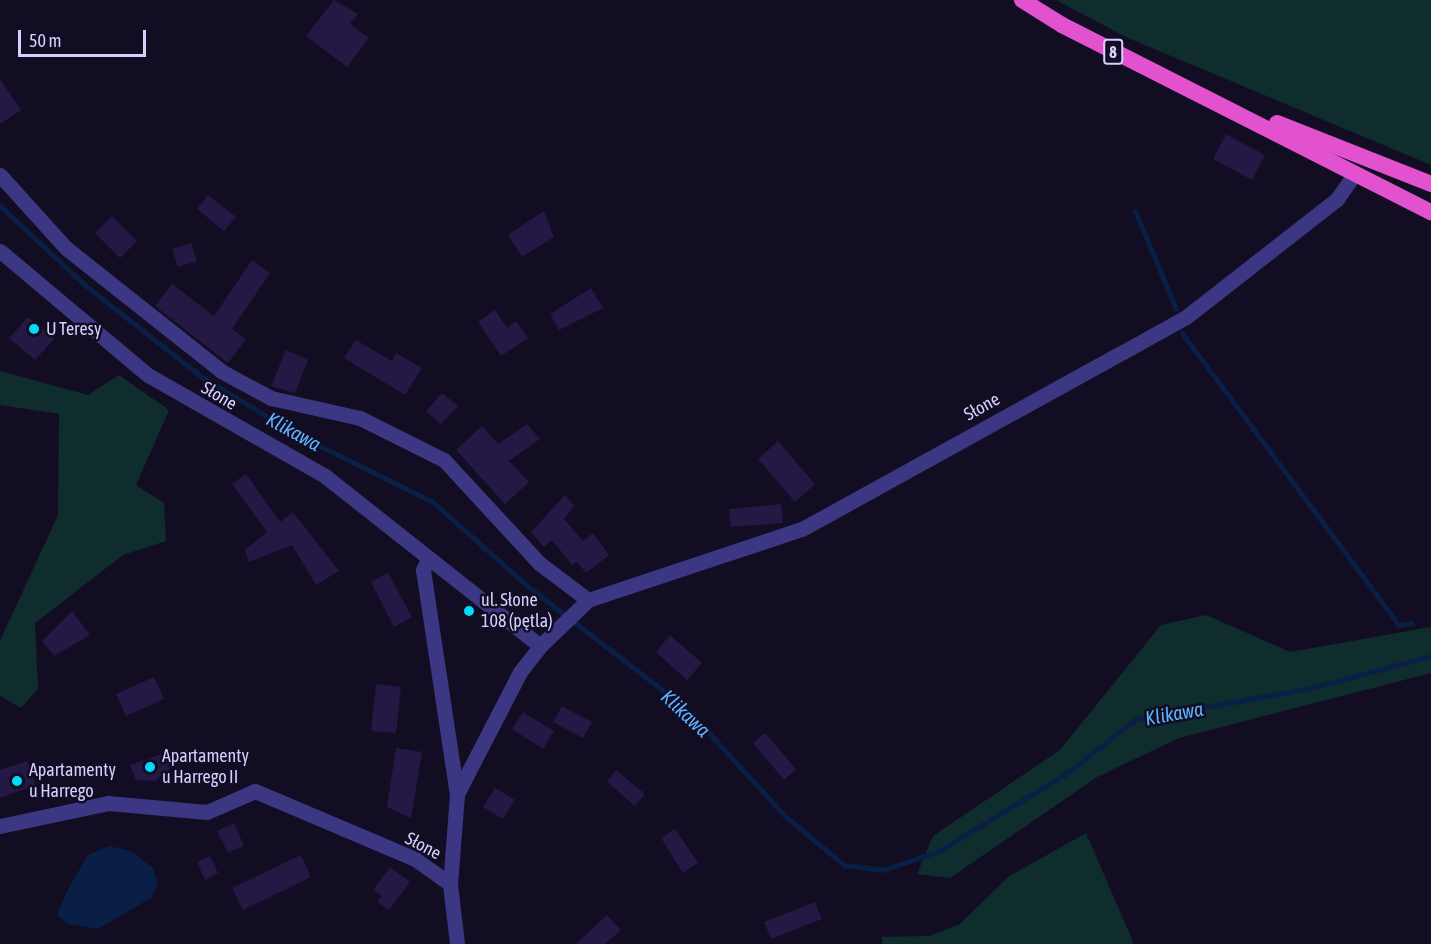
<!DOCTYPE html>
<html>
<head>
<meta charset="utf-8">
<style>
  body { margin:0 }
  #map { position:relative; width:1431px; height:944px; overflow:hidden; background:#120d23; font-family:"Asap Condensed",sans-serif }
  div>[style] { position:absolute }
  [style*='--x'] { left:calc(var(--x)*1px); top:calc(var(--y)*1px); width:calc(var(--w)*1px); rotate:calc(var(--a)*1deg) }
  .green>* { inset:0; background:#102d2d }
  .water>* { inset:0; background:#0a1f45 }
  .stream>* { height:5px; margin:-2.5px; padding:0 2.5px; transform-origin:2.5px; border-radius:2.5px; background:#0a1f45 }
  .building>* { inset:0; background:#231944 }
  .minor>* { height:15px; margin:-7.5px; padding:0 7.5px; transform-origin:7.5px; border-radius:7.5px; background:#3c3783 }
  .trunk>* { height:16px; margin:-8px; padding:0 8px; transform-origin:8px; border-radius:8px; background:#e251ce }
  .dots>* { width:16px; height:16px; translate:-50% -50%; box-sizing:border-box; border:3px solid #120d23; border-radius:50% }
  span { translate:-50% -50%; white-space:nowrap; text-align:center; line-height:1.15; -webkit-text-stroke:5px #120d23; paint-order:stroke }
  .shield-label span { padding:2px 4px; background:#120d23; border:2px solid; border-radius:4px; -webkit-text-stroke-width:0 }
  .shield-label { font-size:16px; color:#d6d0ff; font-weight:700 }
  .poi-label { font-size:18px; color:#d6d0ff }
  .left { translate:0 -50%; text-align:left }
  .street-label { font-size:18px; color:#d6d0ff }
  .water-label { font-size:20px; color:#5eb1ff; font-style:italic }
  .scale { position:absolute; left:18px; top:30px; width:128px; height:27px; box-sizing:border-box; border:3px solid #d6d0ff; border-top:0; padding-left:8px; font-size:18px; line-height:21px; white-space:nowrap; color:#d6d0ff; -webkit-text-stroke:4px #120d23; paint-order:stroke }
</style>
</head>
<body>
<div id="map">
  <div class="green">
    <div style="clip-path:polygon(1056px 0,1431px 0,1431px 165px,1128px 38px)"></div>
    <div style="clip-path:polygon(0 371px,88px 395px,119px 375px,169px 410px,136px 485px,164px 503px,166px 541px,123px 555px,35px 623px,38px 689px,21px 708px,0 696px,0 641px,58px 515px,59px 414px,0 405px)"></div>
    <div style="clip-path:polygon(1206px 615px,1290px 652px,1431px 627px,1431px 673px,1179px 738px,1097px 777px,950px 878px,917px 874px,933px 836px,1060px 750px,1161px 625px)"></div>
    <div style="clip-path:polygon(1086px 833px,1134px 944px,882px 944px,882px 937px,929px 936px,960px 924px,1008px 877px)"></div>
  </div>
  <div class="water">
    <div style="clip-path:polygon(109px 846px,131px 851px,153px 868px,158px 884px,151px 898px,98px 929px,68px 924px,57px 915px,67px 891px,88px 855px)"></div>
  </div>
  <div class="stream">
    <div style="--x:0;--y:206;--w:117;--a:42.9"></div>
    <div style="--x:86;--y:286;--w:147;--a:38.1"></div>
    <div style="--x:202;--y:377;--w:108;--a:31.3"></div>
    <div style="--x:294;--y:433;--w:155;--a:26.4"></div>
    <div style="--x:433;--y:502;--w:125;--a:41.7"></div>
    <div style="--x:526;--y:585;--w:202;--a:37.6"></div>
    <div style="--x:686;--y:708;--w:147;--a:47.5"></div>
    <div style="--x:785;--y:816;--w:77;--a:39.7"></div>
    <div style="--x:844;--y:865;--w:39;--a:7"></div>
    <div style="--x:883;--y:870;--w:59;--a:-18.7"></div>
    <div style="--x:939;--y:851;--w:146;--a:-31.3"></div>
    <div style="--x:1064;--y:775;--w:91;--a:-37.9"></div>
    <div style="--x:1136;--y:719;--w:173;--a:-10"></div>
    <div style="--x:1306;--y:689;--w:129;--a:-14.8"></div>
    <div style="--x:1135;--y:211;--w:106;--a:67.3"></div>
    <div style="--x:1182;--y:333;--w:364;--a:53.4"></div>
    <div style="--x:1399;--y:625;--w:13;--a:-9"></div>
  </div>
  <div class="building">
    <div style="clip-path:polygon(334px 0,358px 14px,350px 24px,369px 38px,347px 67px,306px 36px)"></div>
    <div style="clip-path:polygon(0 79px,21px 110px,0 124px)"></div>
    <div style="clip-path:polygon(1226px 134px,1265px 155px,1252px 180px,1213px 159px)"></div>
    <div style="clip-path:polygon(208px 195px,236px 217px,224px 231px,197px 209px)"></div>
    <div style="clip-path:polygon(544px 211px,554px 237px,522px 257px,508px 235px)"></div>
    <div style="clip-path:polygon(112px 216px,137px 241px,120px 258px,95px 233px)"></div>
    <div style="clip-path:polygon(191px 243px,197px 261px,178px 267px,172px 249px)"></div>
    <div style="clip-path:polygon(252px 260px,270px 273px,232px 329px,246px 339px,228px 363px,155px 306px,172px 284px,214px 316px)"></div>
    <div style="clip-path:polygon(591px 288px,603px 308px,559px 330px,550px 314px)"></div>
    <div style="clip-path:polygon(495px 310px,507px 328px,516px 321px,528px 338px,501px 356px,478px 322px)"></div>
    <div style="clip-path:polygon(28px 317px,54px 339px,35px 360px,9px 338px)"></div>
    <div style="clip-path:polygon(356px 340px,392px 361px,396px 353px,422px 368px,405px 395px,344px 358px)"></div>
    <div style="clip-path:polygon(286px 350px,308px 360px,295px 393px,271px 386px)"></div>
    <div style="clip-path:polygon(442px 393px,458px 406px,441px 424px,426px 411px)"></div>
    <div style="clip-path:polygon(527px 424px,540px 439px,509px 461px,529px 482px,505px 504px,456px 450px,482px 426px,498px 444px)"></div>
    <div style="clip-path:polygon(778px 441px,815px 484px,795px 502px,758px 459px)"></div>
    <div style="clip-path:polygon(246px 474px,280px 522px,293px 512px,339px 571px,316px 585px,292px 545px,249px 562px,245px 550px,267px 532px,232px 484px)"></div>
    <div style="clip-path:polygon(565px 495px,574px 506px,564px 519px,583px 541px,593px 533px,609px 555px,586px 573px,577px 562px,572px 565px,552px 540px,544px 547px,531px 532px)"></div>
    <div style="clip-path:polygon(781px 504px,783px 523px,731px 527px,729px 509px)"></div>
    <div style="clip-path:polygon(388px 573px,412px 617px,394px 627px,371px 582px)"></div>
    <div style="clip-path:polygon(72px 611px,90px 635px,54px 656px,42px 641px)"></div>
    <div style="clip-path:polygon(670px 635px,702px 663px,687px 680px,656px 652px)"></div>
    <div style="clip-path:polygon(154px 677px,164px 699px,126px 716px,116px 694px)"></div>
    <div style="clip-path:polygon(376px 684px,401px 687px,396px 733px,371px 731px)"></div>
    <div style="clip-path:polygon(562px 706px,592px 722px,583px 738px,553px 722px)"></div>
    <div style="clip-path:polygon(523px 712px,554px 731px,543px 749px,512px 729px)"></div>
    <div style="clip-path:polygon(765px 733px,796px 769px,784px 780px,753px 743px)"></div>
    <div style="clip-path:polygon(396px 748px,422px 752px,411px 818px,387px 807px)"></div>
    <div style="clip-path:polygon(164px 753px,170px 769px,155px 781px,136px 780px,130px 765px)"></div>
    <div style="clip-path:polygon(27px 761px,36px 785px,0 798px,0 770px)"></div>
    <div style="clip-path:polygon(616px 770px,645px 794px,635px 806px,607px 782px)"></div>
    <div style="clip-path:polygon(495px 788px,515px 800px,503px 819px,483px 807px)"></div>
    <div style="clip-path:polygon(234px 823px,244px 846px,228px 853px,217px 831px)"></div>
    <div style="clip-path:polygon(675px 829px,698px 863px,683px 873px,661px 838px)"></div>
    <div style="clip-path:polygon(301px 855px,311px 877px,243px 910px,232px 888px)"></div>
    <div style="clip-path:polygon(210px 856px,218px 873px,205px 880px,197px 862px)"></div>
    <div style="clip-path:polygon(390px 867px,410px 882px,389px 910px,377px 902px,382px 896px,373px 890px)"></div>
    <div style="clip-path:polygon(815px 902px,822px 919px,771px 939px,764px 922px)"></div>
    <div style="clip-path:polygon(607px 915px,621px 930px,605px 944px,576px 944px)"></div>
  </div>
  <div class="minor">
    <div style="--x:0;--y:175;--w:98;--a:47.9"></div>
    <div style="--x:66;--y:248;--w:198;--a:38.4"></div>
    <div style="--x:221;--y:371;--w:57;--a:28.4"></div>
    <div style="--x:271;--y:398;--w:91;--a:12.7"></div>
    <div style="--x:360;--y:418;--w:94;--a:26.6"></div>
    <div style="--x:444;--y:460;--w:140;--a:47.3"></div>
    <div style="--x:539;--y:563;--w:61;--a:37.1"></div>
    <div style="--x:0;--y:251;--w:193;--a:40"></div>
    <div style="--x:148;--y:375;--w:204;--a:29.7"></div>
    <div style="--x:325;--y:476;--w:274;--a:38.3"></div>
    <div style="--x:427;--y:561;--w:10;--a:114"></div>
    <div style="--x:423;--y:570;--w:227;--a:81.4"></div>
    <div style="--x:457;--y:794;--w:90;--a:94.4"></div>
    <div style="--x:450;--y:884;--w:60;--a:83.3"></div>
    <div style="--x:588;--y:600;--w:225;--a:-18.4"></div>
    <div style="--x:802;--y:529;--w:367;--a:-28.9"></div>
    <div style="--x:1123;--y:352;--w:72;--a:-29.1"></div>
    <div style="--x:1186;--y:317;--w:192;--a:-38"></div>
    <div style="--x:1337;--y:199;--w:29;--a:-55"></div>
    <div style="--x:457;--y:794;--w:137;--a:-62.7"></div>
    <div style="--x:520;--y:672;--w:33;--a:-52"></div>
    <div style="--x:540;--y:646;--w:66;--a:-43.8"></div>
    <div style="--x:0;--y:826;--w:110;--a:-12"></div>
    <div style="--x:108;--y:803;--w:99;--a:5.2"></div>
    <div style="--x:207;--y:812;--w:52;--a:-23.6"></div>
    <div style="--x:255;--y:791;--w:174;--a:23"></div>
    <div style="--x:415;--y:859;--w:43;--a:35.5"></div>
  </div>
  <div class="trunk">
    <div style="--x:1022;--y:0;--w:47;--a:32"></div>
    <div style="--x:1062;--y:25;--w:414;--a:26.9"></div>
    <div style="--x:1277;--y:123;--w:166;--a:21.6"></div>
  </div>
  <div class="dots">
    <div style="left:34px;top:329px;background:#00dcfb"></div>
    <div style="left:469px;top:611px;background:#00dcfb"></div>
    <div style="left:150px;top:767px;background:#00dcfb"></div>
    <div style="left:17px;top:781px;background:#00dcfb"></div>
  </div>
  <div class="shield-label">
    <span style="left:1113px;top:52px">8</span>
  </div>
  <div class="poi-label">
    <span class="left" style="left:46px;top:329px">U Teresy</span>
    <span class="left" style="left:481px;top:611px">ul. Słone<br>108 (pętla)</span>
    <span class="left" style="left:162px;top:767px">Apartamenty<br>u Harrego II</span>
    <span class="left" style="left:29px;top:781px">Apartamenty<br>u Harrego</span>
  </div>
  <div class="street-label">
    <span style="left:219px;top:396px;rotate:31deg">Słone</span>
    <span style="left:982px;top:407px;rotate:-29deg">Słone</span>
    <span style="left:423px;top:846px;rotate:28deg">Słone</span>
  </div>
  <div class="water-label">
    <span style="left:294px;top:431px;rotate:29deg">Klikawa</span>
    <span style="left:686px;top:713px;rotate:43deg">Klikawa</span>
    <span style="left:1174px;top:713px;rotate:-10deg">Klikawa</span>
  </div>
  <div class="scale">50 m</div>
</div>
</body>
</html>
